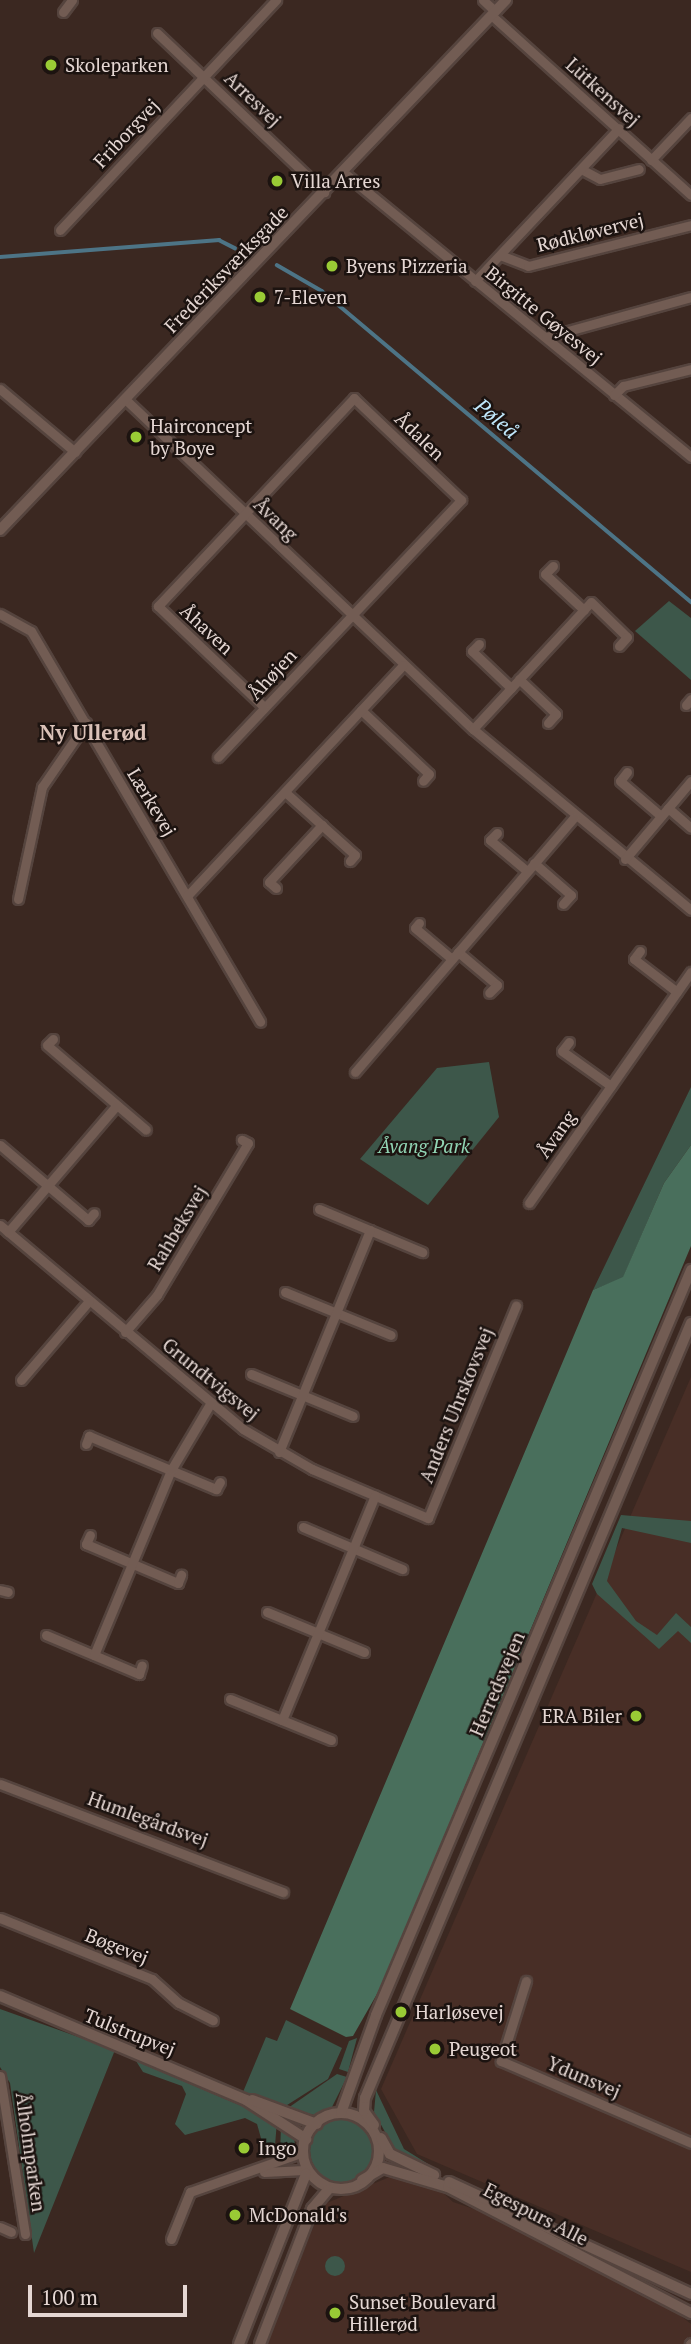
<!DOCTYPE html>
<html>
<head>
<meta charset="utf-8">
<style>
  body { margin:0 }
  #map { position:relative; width:691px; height:2344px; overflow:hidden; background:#3b2821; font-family:"PT Serif",serif }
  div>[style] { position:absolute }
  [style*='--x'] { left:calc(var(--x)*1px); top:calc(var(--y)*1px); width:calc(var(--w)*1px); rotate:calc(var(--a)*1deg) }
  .built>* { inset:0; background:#482e26 }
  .green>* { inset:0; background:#3d574a }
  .round { border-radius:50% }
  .forest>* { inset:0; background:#496f5c }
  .stream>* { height:3.5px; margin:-1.75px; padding:0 1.75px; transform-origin:1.75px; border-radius:1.75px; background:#4d7486 }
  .roads { filter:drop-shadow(2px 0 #55443e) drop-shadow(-2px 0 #55443e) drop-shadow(0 2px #55443e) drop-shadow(0 -2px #55443e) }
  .minor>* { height:9px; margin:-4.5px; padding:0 4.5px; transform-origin:4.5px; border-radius:4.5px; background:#725c53 }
  .tertiary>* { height:10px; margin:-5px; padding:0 5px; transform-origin:5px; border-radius:5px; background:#725c53 }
  .tertiary>.ring { margin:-5px; padding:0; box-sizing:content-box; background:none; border:10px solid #725c53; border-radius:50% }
  .dots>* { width:19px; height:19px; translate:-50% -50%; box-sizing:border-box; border:4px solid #1c1310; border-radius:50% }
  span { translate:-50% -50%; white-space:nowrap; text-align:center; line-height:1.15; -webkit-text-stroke:5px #1c1310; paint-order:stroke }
  .poi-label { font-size:19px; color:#e5d7d3 }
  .left { translate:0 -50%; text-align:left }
  .right { translate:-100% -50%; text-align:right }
  .street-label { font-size:19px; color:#e5d7d3 }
  .park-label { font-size:19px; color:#91d5b4; font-style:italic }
  .water-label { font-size:21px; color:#c1e8fc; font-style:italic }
  .neighbourhood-label { font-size:21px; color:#dbc2b8; font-weight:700 }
  .scale { position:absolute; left:28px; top:2285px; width:159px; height:32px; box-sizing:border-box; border:4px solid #e5d7d3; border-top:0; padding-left:9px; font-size:21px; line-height:24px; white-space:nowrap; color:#e5d7d3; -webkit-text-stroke:5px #1c1310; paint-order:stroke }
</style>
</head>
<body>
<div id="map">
  <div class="built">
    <div style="clip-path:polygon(691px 1377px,691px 2272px,417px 2154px,381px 2089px)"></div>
    <div style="clip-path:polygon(392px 2176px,437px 2187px,453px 2202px,489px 2214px,677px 2313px,691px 2324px,691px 2344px,267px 2344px,322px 2205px)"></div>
  </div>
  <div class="green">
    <div style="clip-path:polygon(669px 601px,691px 618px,691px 680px,635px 631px)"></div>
    <div style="clip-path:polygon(489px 1062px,499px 1117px,428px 1205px,360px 1159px,437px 1068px)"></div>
    <div style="clip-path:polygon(691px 1087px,691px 1145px,664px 1183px,623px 1278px,593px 1290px)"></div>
    <div style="clip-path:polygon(621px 1515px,691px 1521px,691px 1543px,622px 1528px,607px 1581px,636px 1621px,657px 1635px,676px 1613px,691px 1627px,691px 1643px,678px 1631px,659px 1649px,597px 1594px,592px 1584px)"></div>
    <div style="clip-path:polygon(0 2009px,115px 2050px,34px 2253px,10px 2083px,0 2067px)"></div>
    <div style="clip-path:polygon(286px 2020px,342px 2048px,328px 2079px,284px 2107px,243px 2092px,266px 2037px,277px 2041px)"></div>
    <div style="clip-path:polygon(357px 2038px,348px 2072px,339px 2069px,349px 2041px)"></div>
    <div style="clip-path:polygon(136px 2061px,277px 2121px,274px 2158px,266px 2156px,257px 2124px,245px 2118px,185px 2135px,175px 2124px,186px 2094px,182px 2086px,143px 2072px)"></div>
    <div style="clip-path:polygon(337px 2074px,347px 2077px,332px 2107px,314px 2115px,288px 2108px)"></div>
    <div style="clip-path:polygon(376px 2090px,404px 2149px,441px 2172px,395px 2150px,374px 2112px)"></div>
    <div class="round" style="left:310px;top:2119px;width:64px;height:64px"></div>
    <div style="clip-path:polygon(281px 2124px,294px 2134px,295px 2147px,280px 2157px)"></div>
    <div class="round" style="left:325px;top:2256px;width:20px;height:20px"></div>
  </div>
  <div class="forest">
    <div style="clip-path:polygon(691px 1145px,691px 1246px,381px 1987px,353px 2036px,346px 2037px,290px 2009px,593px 1290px,623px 1277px,664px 1183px)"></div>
  </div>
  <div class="stream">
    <div style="--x:0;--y:257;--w:220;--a:-4.4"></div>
    <div style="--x:219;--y:240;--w:18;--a:27"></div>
    <div style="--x:277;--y:265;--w:52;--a:30"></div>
    <div style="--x:322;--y:291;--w:483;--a:40.1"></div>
  </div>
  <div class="roads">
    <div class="minor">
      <div style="--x:483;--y:0;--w:16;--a:43"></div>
      <div style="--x:63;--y:12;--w:15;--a:-53"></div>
      <div style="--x:491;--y:15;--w:269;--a:42"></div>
      <div style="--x:157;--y:33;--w:231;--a:43.6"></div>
      <div style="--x:651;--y:160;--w:58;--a:-46.4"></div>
      <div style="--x:581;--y:169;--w:21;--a:28"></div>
      <div style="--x:600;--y:179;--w:40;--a:-14.4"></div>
      <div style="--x:343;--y:172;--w:450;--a:39.3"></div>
      <div style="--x:60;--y:230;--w:316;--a:-46.8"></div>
      <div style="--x:500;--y:255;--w:30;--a:21"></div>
      <div style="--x:528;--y:266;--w:168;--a:-14.1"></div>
      <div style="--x:475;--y:281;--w:210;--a:-46.7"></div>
      <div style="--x:546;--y:337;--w:150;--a:-15.4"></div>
      <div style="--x:0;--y:389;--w:98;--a:40"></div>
      <div style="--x:614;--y:395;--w:13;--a:-45"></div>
      <div style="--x:623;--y:386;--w:70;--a:-14"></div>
      <div style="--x:125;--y:399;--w:480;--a:43.5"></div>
      <div style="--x:473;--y:729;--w:283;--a:39.7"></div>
      <div style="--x:553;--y:566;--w:11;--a:135"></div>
      <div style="--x:545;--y:574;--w:53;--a:42.7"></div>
      <div style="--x:0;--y:614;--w:35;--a:29"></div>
      <div style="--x:31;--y:631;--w:453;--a:59.6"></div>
      <div style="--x:479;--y:644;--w:10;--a:135"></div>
      <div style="--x:472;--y:651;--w:54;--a:43.5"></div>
      <div style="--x:519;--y:679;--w:51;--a:43.4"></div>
      <div style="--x:556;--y:714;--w:12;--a:132"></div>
      <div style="--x:686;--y:705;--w:8;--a:-50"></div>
      <div style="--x:361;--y:710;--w:93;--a:43.3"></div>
      <div style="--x:429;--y:774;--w:9;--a:131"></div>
      <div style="--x:473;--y:729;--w:173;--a:-47.1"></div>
      <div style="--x:591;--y:602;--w:50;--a:44.2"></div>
      <div style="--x:627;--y:637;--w:12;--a:132"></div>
      <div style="--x:218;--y:757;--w:354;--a:-46.6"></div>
      <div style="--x:461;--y:500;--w:148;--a:-136.4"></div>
      <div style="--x:354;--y:398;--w:286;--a:133.3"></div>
      <div style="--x:158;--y:606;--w:146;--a:43.6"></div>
      <div style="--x:627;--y:772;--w:11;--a:128"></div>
      <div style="--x:620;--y:781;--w:54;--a:40.5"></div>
      <div style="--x:285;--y:792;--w:94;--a:42"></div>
      <div style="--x:355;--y:855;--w:8;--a:130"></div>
      <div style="--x:668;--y:808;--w:30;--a:41"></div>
      <div style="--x:497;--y:833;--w:10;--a:135"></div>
      <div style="--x:490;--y:840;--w:48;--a:40"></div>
      <div style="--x:625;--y:859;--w:102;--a:-49.8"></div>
      <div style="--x:534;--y:863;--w:49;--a:40.9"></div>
      <div style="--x:571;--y:895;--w:12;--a:132"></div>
      <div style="--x:276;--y:888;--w:9;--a:-139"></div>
      <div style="--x:269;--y:882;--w:78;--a:-47.1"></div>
      <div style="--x:187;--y:896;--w:316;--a:-46.9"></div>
      <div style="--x:18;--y:899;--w:115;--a:-77.9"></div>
      <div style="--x:42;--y:787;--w:78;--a:-55.5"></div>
      <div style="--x:419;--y:923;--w:6;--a:129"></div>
      <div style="--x:415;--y:928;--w:48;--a:40"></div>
      <div style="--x:640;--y:951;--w:10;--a:127"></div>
      <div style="--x:634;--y:959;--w:54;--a:37.5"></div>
      <div style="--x:458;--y:952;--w:51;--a:40.2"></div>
      <div style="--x:497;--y:985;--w:11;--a:135"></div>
      <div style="--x:53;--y:1039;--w:8;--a:135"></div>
      <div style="--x:47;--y:1045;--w:130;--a:40.6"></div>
      <div style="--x:569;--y:1042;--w:11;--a:128"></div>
      <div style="--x:562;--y:1051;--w:60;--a:35.5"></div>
      <div style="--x:355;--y:1072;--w:336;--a:-49.3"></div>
      <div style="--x:0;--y:1145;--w:116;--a:40.4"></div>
      <div style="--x:88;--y:1220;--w:9;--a:-49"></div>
      <div style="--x:529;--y:1203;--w:282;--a:-55"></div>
      <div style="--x:319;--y:1209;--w:112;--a:22.7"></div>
      <div style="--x:0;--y:1225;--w:317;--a:40"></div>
      <div style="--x:243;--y:1429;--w:80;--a:30.1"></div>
      <div style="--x:312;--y:1469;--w:126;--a:22.9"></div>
      <div style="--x:428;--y:1518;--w:230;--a:-67.5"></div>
      <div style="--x:8;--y:1232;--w:167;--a:-49.4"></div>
      <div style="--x:285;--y:1292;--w:114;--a:22.1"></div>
      <div style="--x:125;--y:1332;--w:49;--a:-49.1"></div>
      <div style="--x:157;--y:1295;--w:177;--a:-59.1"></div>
      <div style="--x:248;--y:1143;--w:7;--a:-153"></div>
      <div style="--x:251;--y:1374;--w:110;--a:22.4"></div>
      <div style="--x:21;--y:1380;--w:104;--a:-49.3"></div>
      <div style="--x:86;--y:1444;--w:9;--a:-69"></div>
      <div style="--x:89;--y:1436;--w:138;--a:22.7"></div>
      <div style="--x:216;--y:1489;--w:8;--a:-60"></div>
      <div style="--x:279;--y:1452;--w:240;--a:-67.7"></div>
      <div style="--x:303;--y:1527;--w:108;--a:23"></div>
      <div style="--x:90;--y:1535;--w:10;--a:114"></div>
      <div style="--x:86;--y:1544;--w:100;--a:23"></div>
      <div style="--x:178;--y:1583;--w:9;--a:-69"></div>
      <div style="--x:0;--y:1590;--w:8;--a:14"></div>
      <div style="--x:267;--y:1612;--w:105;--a:22.4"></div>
      <div style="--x:46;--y:1635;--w:101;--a:22.8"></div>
      <div style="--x:139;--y:1674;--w:9;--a:-72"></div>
      <div style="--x:94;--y:1655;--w:200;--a:-67.4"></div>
      <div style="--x:171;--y:1470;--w:77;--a:-59.4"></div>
      <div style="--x:230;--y:1699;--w:109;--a:22.1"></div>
      <div style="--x:282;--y:1720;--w:243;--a:-67.5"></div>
      <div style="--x:0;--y:1784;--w:303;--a:20.9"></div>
      <div style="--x:0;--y:1918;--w:164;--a:21.9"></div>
      <div style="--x:152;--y:1979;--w:36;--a:42"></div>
      <div style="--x:179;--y:2003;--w:38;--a:27"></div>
      <div style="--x:526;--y:1981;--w:84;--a:107.4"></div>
      <div style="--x:501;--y:2061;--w:207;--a:23.3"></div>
      <div style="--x:0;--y:2076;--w:160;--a:81"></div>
      <div style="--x:264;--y:2172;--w:40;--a:-2.9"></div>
      <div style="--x:0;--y:2227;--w:12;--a:24"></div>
      <div style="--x:171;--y:2239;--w:51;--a:-68"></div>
      <div style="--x:190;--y:2192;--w:118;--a:-19.4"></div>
      <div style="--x:690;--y:2344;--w:1;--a:-45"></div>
    </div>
    <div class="tertiary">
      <div style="--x:0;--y:530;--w:733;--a:-46.33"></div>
      <div style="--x:0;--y:1996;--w:267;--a:22.9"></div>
      <div style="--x:246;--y:2100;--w:72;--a:33"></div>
      <div style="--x:252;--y:2100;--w:69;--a:20.3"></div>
      <div class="ring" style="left:303px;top:2113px;width:66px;height:66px"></div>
      <div style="--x:341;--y:2113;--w:104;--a:-70.3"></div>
      <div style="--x:376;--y:2015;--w:809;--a:-67.08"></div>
      <div style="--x:374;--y:2125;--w:17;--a:-126"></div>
      <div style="--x:364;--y:2111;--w:13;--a:-86"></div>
      <div style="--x:365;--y:2098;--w:841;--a:-67.19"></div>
      <div style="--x:381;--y:2138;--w:18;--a:61"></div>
      <div style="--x:390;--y:2154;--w:49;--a:25.5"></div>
      <div style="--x:362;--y:2180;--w:24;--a:-30"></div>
      <div style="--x:383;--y:2168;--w:68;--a:16.3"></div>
      <div style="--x:448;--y:2187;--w:274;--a:27.4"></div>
      <div style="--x:449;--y:2182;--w:267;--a:24.8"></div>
      <div style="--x:239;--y:2344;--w:183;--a:-68.5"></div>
      <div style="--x:260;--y:2344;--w:145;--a:-68.9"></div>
      <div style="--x:312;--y:2209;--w:25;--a:-50"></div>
    </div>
  </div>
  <div class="dots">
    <div style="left:51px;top:65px;background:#99cb35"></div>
    <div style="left:277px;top:181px;background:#99cb35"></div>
    <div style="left:332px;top:266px;background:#99cb35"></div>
    <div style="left:260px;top:297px;background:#99cb35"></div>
    <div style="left:136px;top:437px;background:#99cb35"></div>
    <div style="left:636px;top:1716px;background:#99cb35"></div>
    <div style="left:401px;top:2012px;background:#99cb35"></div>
    <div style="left:435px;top:2049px;background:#99cb35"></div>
    <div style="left:244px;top:2148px;background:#99cb35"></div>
    <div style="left:235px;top:2215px;background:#99cb35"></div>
    <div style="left:335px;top:2313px;background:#99cb35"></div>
  </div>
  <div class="poi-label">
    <span class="left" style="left:65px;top:65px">Skoleparken</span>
    <span class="left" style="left:291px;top:181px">Villa Arres</span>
    <span class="left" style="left:346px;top:266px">Byens Pizzeria</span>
    <span class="left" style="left:274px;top:297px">7-Eleven</span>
    <span class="left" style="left:150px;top:437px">Hairconcept<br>by Boye</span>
    <span class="right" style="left:622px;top:1716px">ERA Biler</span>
    <span class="left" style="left:415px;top:2012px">Harløsevej</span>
    <span class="left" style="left:449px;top:2049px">Peugeot</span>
    <span class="left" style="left:258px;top:2148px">Ingo</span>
    <span class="left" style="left:249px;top:2215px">McDonald's</span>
    <span class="left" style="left:349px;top:2313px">Sunset Boulevard<br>Hillerød</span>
  </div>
  <div class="street-label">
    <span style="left:603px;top:92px;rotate:42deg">Lütkensvej</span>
    <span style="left:253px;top:99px;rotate:44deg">Arresvej</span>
    <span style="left:126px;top:133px;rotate:-47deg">Friborgvej</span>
    <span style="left:590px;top:232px;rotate:-14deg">Rødkløvervej</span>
    <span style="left:226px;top:269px;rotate:-46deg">Frederiksværksgade</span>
    <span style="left:544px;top:315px;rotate:39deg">Birgitte Gøyesvej</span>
    <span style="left:420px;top:436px;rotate:44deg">Ådalen</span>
    <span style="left:276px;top:519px;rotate:44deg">Åvang</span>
    <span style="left:207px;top:629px;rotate:43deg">Åhaven</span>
    <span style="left:272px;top:674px;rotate:-47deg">Åhøjen</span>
    <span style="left:152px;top:802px;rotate:59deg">Lærkevej</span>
    <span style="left:556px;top:1134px;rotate:-55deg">Åvang</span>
    <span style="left:177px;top:1228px;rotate:-59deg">Rahbeksvej</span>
    <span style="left:211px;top:1379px;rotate:39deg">Grundtvigsvej</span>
    <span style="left:456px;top:1405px;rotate:-68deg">Anders Uhrskovsvej</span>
    <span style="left:497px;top:1684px;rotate:-67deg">Herredsvejen</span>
    <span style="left:148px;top:1819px;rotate:20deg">Humlegårdsvej</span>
    <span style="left:117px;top:1946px;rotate:22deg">Bøgevej</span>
    <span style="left:130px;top:2032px;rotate:22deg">Tulstrupvej</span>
    <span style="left:584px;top:2077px;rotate:23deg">Ydunsvej</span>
    <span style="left:31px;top:2152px;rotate:82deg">Ålholmparken</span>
    <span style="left:536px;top:2214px;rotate:27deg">Egespurs Alle</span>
  </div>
  <div class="park-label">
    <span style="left:424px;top:1146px">Åvang Park</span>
  </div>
  <div class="water-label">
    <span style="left:497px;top:418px;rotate:40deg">Pøleå</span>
  </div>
  <div class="neighbourhood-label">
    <span style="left:93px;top:732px">Ny Ullerød</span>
  </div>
  <div class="scale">100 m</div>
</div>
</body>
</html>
